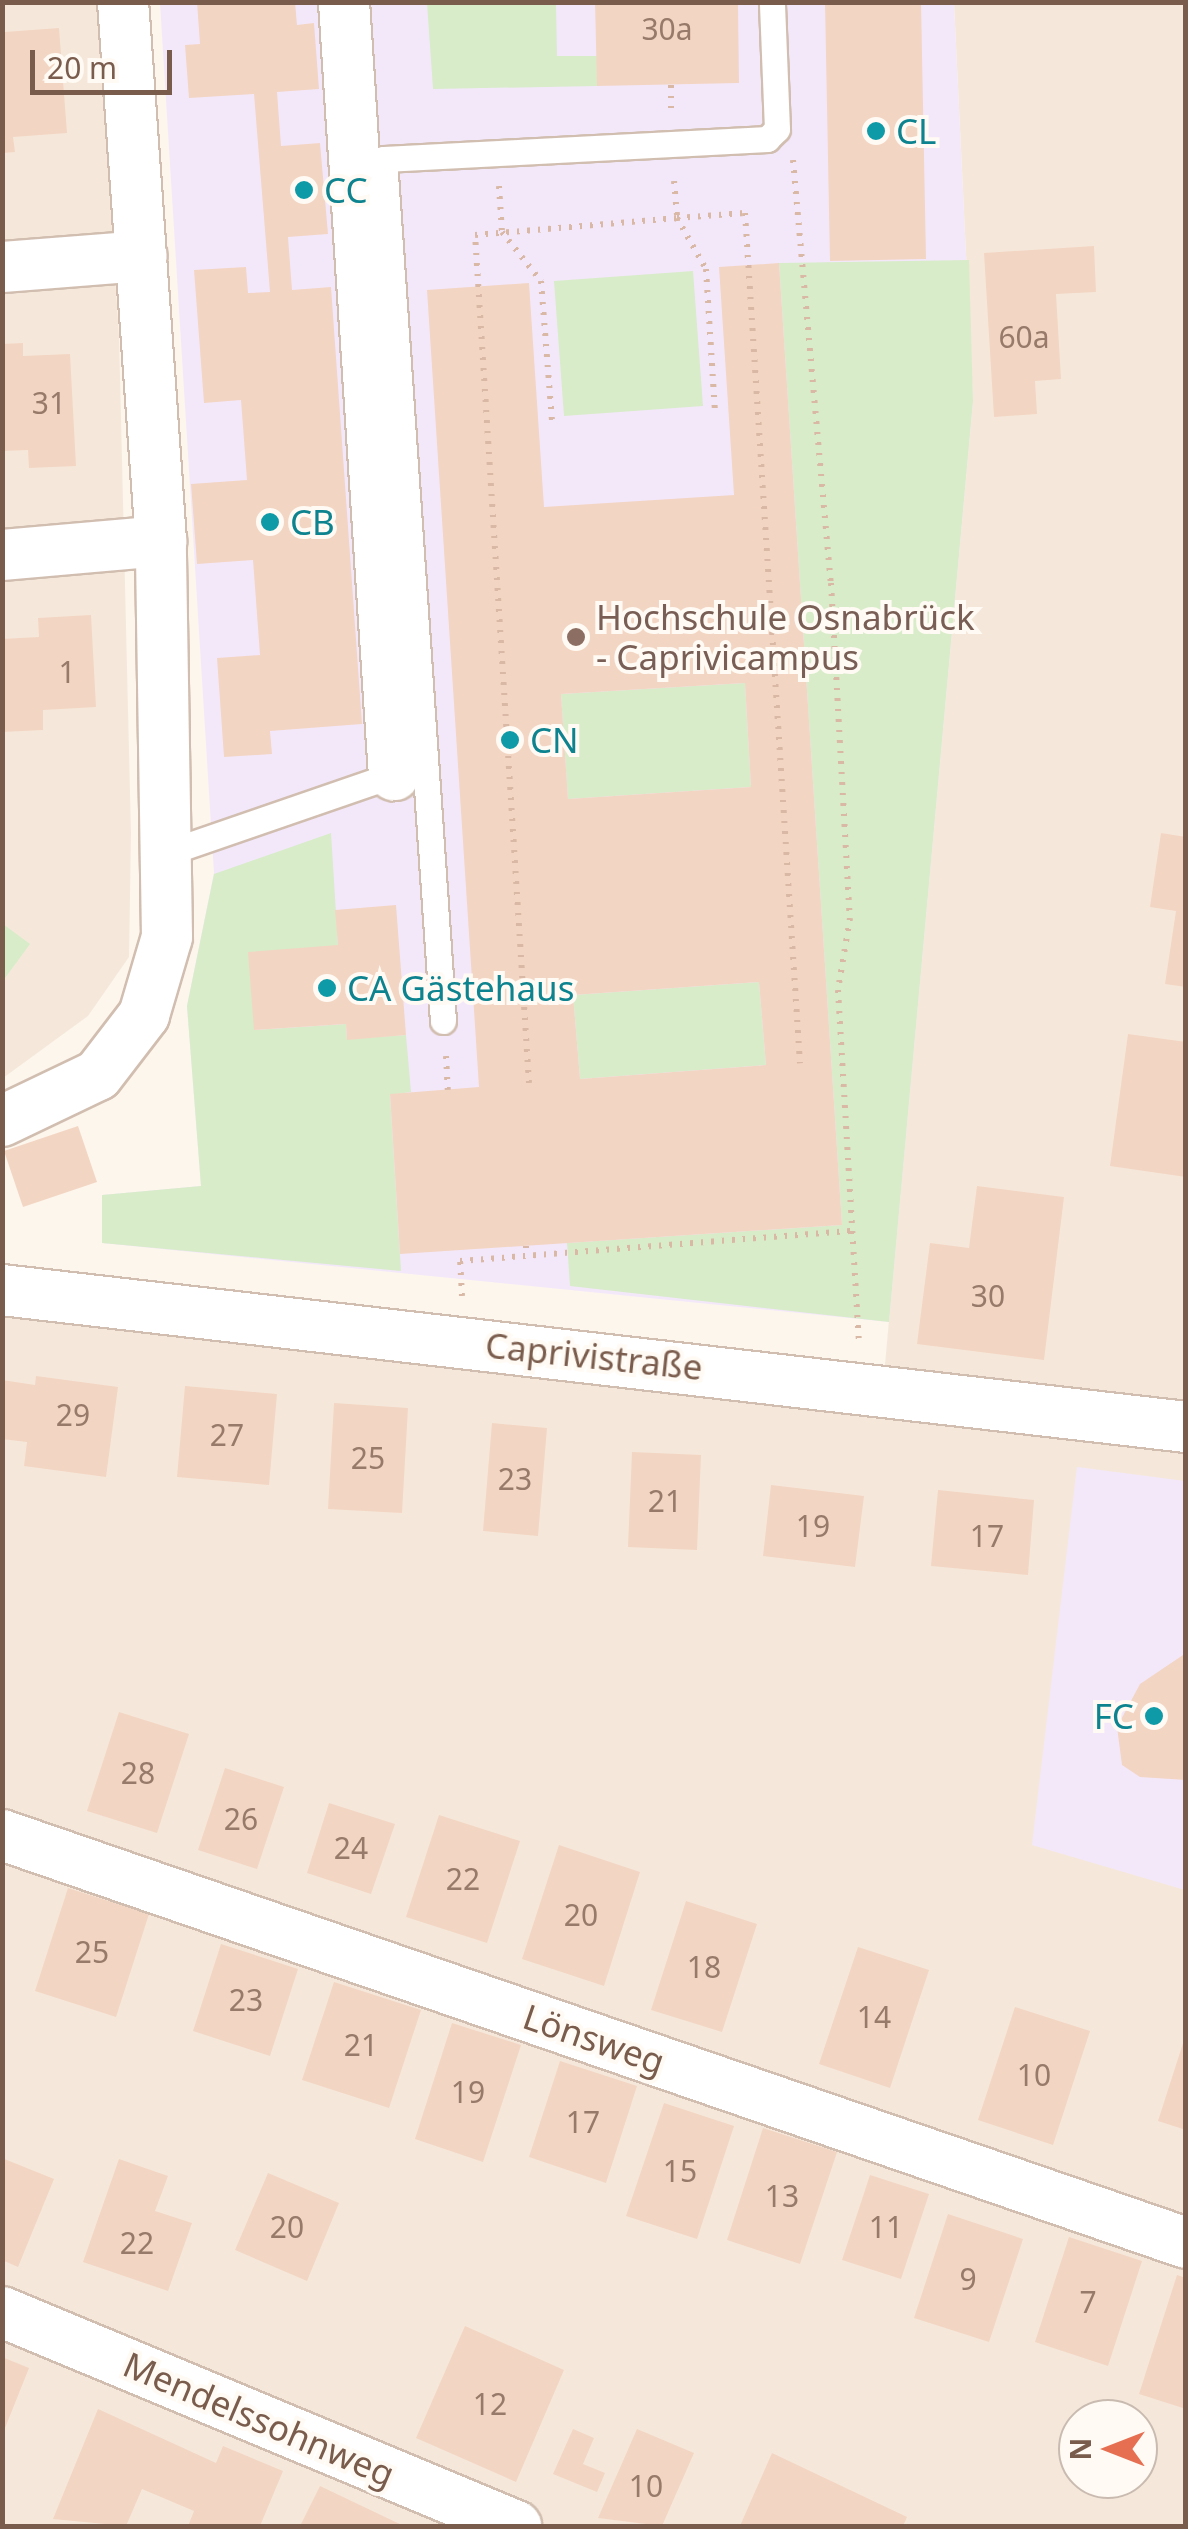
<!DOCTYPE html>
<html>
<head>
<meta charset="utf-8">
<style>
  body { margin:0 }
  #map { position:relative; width:1188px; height:2529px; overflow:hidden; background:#fdf6ec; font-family:"Noto Sans",sans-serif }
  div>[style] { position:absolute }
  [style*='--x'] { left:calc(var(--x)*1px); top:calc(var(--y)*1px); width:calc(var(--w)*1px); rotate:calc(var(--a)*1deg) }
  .residential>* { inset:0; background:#f5e8da }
  .education>* { inset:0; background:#f3e8fa }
  .green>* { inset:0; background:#d8ecc9 }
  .building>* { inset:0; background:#f3d5c3 }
  .path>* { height:6px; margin-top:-3px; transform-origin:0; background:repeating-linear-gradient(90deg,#d9b8a5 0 2.5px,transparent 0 10.5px) }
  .roads { filter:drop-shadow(2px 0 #d1beb0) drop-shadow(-2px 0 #d1beb0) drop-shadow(0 2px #d1beb0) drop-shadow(0 -2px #d1beb0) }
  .lane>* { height:25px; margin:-12.5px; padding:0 12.5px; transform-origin:12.5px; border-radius:12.5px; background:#fff }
  .street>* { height:50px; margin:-25px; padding:0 25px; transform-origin:25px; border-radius:25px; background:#fff }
  .dots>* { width:28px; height:28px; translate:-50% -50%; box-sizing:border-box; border:5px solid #fffaf3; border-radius:50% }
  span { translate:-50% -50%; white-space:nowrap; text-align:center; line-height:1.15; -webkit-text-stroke:8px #fffaf3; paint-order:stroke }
  .number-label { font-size:30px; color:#987a6a }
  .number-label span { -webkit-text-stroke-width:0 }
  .culture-label { font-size:35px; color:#0d838f }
  .left { translate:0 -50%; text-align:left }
  .right { translate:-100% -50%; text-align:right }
  .education-label { font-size:35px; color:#785e54 }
  .street-label { font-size:35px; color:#7a5c4d }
  .frame { position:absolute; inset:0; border:5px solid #7a5c4d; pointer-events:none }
  .north { position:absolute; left:1058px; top:2399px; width:100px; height:100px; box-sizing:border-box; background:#fffaf3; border:2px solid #cabbb1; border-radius:50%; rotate:270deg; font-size:28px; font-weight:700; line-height:40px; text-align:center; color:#7a5c4d }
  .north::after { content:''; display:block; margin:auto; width:35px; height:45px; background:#e76f51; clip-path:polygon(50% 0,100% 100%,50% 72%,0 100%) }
  .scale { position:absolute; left:30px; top:50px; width:142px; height:45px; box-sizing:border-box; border:5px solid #7a5c4d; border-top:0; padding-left:12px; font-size:30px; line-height:35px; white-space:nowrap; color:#7a5c4d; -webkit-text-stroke:8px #fffaf3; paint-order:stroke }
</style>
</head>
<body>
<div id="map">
  <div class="residential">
    <div style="clip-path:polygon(3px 3px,97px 3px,119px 335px,131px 834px,129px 957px,88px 1016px,3px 1078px,3px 981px,29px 944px,2px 924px)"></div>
    <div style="clip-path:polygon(evenodd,954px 3px,1185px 3px,1185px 2526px,3px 2526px,3px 1308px,880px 1419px,973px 401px,954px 3px,1078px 2419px,1138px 2419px,1138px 2479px,1078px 2479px,1078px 2419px)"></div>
  </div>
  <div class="education">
    <div style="clip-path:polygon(160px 3px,954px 3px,973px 401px,889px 1322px,102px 1243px,102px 1195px,201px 1186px,187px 1006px,214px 873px)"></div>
    <div style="clip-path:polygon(1077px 1467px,1185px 1481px,1185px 1890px,1032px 1845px)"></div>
  </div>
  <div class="green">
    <div style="clip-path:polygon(427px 3px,556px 3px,557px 56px,597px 56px,597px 86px,433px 89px)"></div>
    <div style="clip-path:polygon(969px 260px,973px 401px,889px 1322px,570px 1286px,567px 1243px,842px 1225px,779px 263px)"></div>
    <div style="clip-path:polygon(693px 271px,703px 406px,564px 416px,554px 281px)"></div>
    <div style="clip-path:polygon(745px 683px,751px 787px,568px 799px,561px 694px)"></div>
    <div style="clip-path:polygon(331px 833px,338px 945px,254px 1030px,346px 1024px,347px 1039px,406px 1035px,411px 1092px,390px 1095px,401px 1271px,102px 1243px,102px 1195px,201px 1186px,187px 1006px,214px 874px)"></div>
    <div style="clip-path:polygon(3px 924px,30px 944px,3px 981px)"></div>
    <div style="clip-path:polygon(759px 982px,766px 1065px,580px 1079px,573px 995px)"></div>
  </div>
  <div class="building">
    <div style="clip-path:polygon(197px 2px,295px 2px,297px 25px,314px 23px,319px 89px,277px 92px,281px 146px,320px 143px,328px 234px,288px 237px,292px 290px,331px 287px,362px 724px,270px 731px,272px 754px,224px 757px,217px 658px,260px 655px,253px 560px,197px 564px,191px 484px,247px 480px,241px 400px,204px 403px,194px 270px,246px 267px,248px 293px,270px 292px,254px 94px,189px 98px,185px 45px,200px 44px)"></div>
    <div style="clip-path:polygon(595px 2px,738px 2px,739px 83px,597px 86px)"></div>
    <div style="clip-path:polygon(825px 2px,921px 2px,926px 259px,830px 261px)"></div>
    <div style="clip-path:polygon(59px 28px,67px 133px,13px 137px,15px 152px,2px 153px,5px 32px)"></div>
    <div style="clip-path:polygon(1094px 246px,1096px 292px,1056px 294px,1061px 379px,1035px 381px,1037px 414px,994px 417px,984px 253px)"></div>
    <div style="clip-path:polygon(evenodd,779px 263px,842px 1225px,400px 1254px,390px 1094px,479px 1087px,427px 290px,529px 283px,544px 507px,734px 495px,719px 267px,779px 263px,745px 683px,751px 787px,568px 799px,561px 694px,745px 683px,779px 263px,759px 982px,766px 1065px,580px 1079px,573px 995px,759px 982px)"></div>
    <div style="clip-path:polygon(23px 343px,23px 356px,70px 354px,76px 466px,29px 468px,28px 450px,2px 451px,2px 344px)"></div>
    <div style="clip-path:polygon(91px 615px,96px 707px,43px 710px,43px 730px,2px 732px,2px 639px,39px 637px,38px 618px)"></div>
    <div style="clip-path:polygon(1161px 833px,1186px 837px,1186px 987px,1165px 984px,1176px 911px,1150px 907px)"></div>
    <div style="clip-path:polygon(396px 905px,406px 1035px,347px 1040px,346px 1024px,254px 1030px,248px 952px,338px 945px,335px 910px)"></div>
    <div style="clip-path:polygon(1128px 1034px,1186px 1042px,1186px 1177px,1110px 1166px)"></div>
    <div style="clip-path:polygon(78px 1126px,97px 1182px,23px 1207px,4px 1151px)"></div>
    <div style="clip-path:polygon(977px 1186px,1064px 1197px,1044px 1360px,917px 1344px,930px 1243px,969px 1248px)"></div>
    <div style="clip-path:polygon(36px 1376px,118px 1387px,106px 1477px,24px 1466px,27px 1442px,2px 1439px,2px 1380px,35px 1385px)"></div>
    <div style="clip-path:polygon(185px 1386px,277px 1394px,269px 1485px,177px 1477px)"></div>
    <div style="clip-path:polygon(334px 1403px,408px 1408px,402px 1513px,328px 1509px)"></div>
    <div style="clip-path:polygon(492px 1423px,547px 1428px,538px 1536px,483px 1531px)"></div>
    <div style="clip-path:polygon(632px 1452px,701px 1455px,697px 1550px,628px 1547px)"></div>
    <div style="clip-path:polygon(771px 1485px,864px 1496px,855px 1567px,763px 1556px)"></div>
    <div style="clip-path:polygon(938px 1490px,1034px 1500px,1028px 1575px,931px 1566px)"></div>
    <div style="clip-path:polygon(1186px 1653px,1186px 1780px,1140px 1777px,1122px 1765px,1117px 1727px,1140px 1684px)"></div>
    <div style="clip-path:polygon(119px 1712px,189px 1734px,157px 1833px,87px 1811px)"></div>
    <div style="clip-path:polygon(225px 1768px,284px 1787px,257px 1869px,198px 1850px)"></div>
    <div style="clip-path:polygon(329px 1803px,395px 1824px,371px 1894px,307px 1873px)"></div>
    <div style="clip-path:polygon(439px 1815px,520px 1841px,487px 1943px,406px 1917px)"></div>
    <div style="clip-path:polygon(559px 1845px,640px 1872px,604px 1986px,522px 1959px)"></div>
    <div style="clip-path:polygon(68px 1888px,149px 1914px,116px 2017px,35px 1991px)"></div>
    <div style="clip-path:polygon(686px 1901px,757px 1924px,722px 2032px,651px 2010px)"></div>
    <div style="clip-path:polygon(221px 1944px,298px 1969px,270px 2056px,193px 2031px)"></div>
    <div style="clip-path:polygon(858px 1947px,929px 1970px,890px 2088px,819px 2064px)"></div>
    <div style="clip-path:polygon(334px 1982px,421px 2010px,389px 2108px,302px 2080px)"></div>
    <div style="clip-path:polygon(1015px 2007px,1090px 2031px,1053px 2145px,978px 2120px)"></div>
    <div style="clip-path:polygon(452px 2023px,521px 2045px,483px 2162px,415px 2139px)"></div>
    <div style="clip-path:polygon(1185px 2037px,1186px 2037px,1186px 2130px,1158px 2121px)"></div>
    <div style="clip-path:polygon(560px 2061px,637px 2086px,606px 2183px,529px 2157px)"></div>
    <div style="clip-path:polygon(664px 2103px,734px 2126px,697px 2239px,626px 2216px)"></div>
    <div style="clip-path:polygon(763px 2128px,837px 2152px,800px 2264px,727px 2240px)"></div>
    <div style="clip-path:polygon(2px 2158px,54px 2179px,18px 2267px,2px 2260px)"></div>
    <div style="clip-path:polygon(119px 2159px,168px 2176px,155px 2211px,192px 2223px,168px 2291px,83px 2262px)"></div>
    <div style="clip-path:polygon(268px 2173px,339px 2203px,307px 2281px,235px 2250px)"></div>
    <div style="clip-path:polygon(870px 2175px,929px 2194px,901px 2279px,842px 2260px)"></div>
    <div style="clip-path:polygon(948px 2214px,1023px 2239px,989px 2342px,914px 2318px)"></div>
    <div style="clip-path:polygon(1069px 2237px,1142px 2261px,1108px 2366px,1035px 2342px)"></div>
    <div style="clip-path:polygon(1177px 2275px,1186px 2278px,1186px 2409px,1139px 2394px)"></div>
    <div style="clip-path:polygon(465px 2326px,564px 2370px,516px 2482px,416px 2438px)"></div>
    <div style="clip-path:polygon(2px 2357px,29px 2368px,3px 2433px,2px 2433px)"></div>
    <div style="clip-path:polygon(98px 2409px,216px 2463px,223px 2446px,283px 2471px,260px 2526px,188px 2526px,194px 2511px,142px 2489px,126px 2526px,53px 2519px)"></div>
    <div style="clip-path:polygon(573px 2429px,594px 2438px,583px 2464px,605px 2473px,597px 2492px,553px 2474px)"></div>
    <div style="clip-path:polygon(637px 2429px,694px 2453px,662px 2526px,598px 2518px)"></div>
    <div style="clip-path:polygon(772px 2453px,907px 2517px,903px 2526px,740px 2526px)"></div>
    <div style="clip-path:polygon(320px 2486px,404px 2526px,300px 2526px)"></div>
  </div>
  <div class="path">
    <div style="--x:671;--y:85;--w:23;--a:90"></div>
    <div style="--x:793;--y:160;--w:425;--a:84.9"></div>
    <div style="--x:831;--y:583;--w:336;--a:86.8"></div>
    <div style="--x:850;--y:918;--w:73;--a:99.5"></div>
    <div style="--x:838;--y:990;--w:354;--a:86.6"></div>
    <div style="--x:674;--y:181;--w:37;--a:85"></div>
    <div style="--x:677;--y:218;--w:59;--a:60.4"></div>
    <div style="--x:706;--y:269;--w:142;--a:86.4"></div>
    <div style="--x:499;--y:186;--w:46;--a:86.3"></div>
    <div style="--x:502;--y:232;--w:63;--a:51.5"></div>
    <div style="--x:541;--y:281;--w:140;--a:85.5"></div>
    <div style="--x:446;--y:1056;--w:34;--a:87"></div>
    <div style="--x:529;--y:1083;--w:850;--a:-93.64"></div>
    <div style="--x:475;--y:235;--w:203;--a:-4.8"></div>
    <div style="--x:677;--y:218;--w:68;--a:-4.2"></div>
    <div style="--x:745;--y:213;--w:852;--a:86.3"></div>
    <div style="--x:526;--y:1246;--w:10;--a:90"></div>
    <div style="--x:462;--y:1296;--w:35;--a:-93"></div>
    <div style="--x:460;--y:1261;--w:394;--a:-4.4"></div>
  </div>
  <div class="roads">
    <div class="lane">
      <div style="--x:172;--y:851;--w:245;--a:-19"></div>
      <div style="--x:443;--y:1021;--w:864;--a:-93.92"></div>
      <div style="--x:384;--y:159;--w:384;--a:-3"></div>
      <div style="--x:767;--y:139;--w:14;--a:-45"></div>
      <div style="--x:777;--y:129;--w:127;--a:-92.3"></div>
    </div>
    <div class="street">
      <div style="--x:344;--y:2;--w:775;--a:86.3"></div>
      <div style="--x:2;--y:267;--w:140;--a:-4.5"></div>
      <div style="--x:2;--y:555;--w:160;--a:-5"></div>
      <div style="--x:2;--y:1121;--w:106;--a:-25.6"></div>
      <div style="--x:98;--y:1075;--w:76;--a:-52.5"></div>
      <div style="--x:144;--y:1015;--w:81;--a:-73.6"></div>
      <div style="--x:167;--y:937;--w:396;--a:-90.9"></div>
      <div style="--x:161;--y:541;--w:540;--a:-94.03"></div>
      <div style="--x:2;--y:1290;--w:1192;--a:6.6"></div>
      <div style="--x:2;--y:1835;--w:1252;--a:19.01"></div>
      <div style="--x:2;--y:2312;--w:557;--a:22.6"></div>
    </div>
  </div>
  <div class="dots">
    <div style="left:876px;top:131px;background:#0f9aa8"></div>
    <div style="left:304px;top:190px;background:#0f9aa8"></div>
    <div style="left:270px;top:522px;background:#0f9aa8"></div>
    <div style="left:576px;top:637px;background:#8d6e63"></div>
    <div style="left:510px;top:740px;background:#0f9aa8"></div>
    <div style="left:327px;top:988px;background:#0f9aa8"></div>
    <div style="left:1154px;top:1716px;background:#0f9aa8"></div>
  </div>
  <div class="number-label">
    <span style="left:667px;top:29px">30a</span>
    <span style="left:1024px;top:337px">60a</span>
    <span style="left:49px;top:403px">31</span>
    <span style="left:67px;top:672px">1</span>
    <span style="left:988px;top:1296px">30</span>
    <span style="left:73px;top:1415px">29</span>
    <span style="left:227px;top:1435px">27</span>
    <span style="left:368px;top:1458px">25</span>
    <span style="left:515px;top:1479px">23</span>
    <span style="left:665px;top:1501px">21</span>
    <span style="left:813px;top:1526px">19</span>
    <span style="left:987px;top:1536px">17</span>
    <span style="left:138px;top:1773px">28</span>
    <span style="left:241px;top:1819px">26</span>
    <span style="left:351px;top:1848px">24</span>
    <span style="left:463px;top:1879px">22</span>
    <span style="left:581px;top:1915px">20</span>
    <span style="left:92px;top:1952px">25</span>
    <span style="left:704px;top:1967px">18</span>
    <span style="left:246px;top:2000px">23</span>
    <span style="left:874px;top:2017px">14</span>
    <span style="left:361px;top:2045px">21</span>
    <span style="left:1034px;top:2075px">10</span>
    <span style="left:468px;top:2092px">19</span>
    <span style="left:583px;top:2122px">17</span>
    <span style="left:680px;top:2171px">15</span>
    <span style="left:782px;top:2196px">13</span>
    <span style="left:287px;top:2227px">20</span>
    <span style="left:886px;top:2227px">11</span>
    <span style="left:137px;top:2243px">22</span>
    <span style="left:968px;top:2279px">9</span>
    <span style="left:1088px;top:2302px">7</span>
    <span style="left:490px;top:2404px">12</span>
    <span style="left:646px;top:2486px">10</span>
  </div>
  <div class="culture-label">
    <span class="left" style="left:896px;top:131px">CL</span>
    <span class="left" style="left:324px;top:190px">CC</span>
    <span class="left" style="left:290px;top:522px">CB</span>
    <span class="left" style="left:530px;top:740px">CN</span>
    <span class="left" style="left:347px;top:988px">CA Gästehaus</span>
    <span class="right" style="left:1134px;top:1716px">FC</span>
  </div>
  <div class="education-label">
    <span class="left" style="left:596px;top:637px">Hochschule Osnabrück<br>- Caprivicampus</span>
  </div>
  <div class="street-label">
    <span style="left:594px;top:1356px;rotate:6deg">Caprivistraße</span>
    <span style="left:594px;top:2039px;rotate:19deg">Lönsweg</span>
    <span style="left:259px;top:2419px;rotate:23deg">Mendelssohnweg</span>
  </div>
  <div class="frame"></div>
  <div class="north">N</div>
  <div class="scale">20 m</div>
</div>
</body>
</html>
